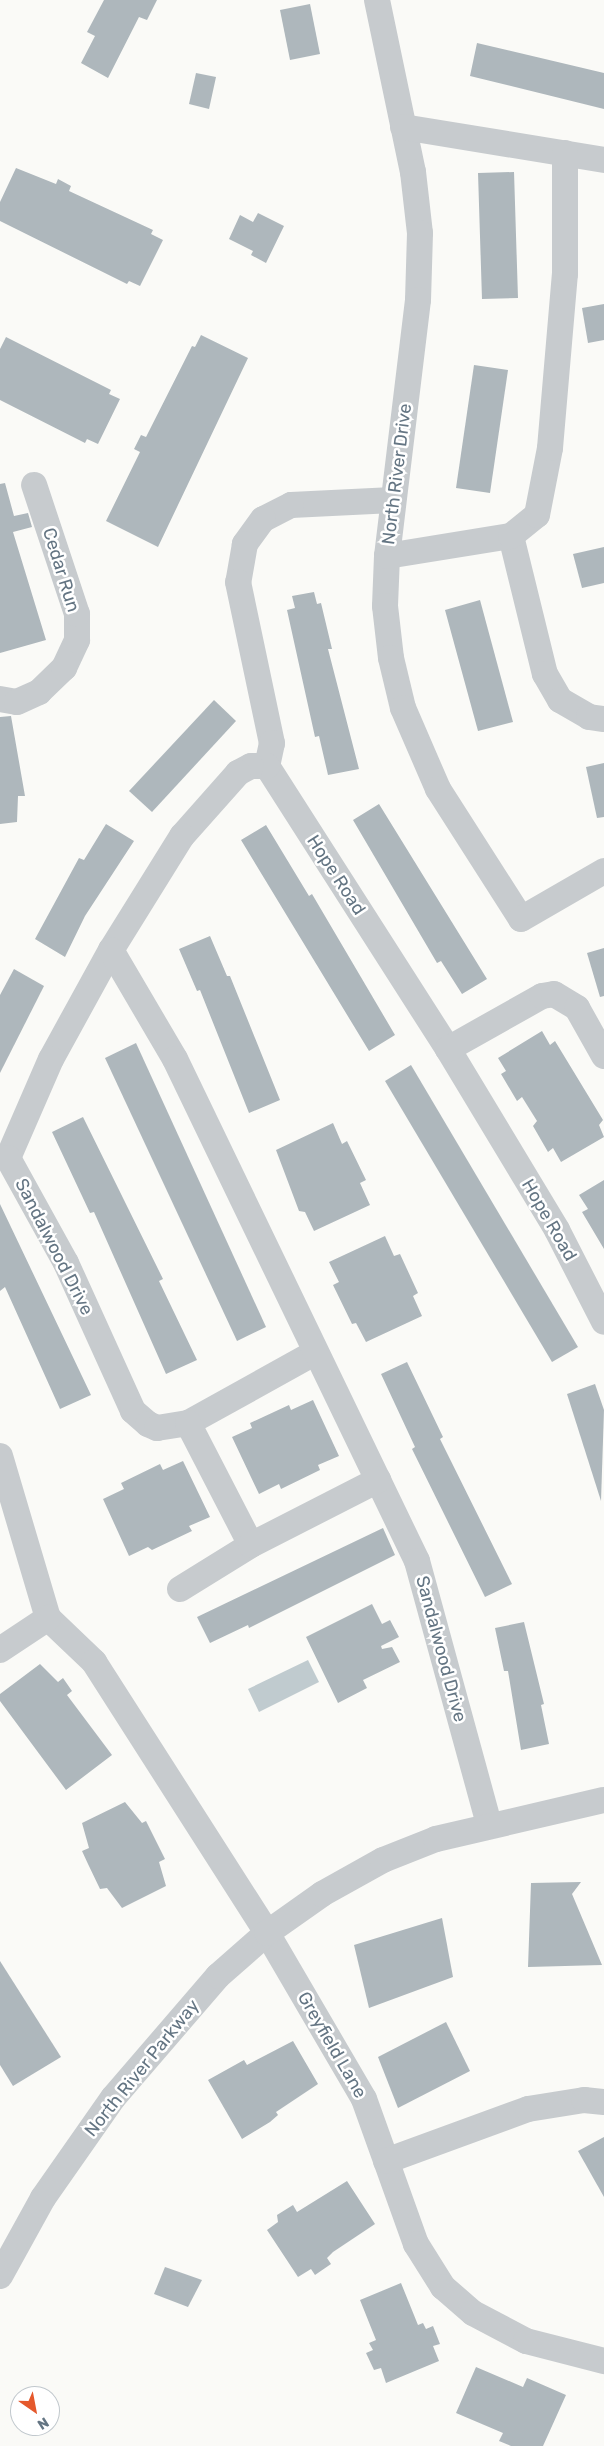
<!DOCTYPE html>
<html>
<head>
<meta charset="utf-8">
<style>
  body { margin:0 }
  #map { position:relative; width:604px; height:2446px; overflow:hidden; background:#fafaf7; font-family:Rubik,sans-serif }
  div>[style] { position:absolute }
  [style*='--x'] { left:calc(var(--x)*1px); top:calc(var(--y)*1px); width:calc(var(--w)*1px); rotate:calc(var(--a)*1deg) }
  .water>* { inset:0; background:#c0cbcf }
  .building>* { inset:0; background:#aeb7bc }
  .minor>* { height:26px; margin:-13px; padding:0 13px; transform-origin:13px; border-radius:13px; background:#c7cbce }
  span { translate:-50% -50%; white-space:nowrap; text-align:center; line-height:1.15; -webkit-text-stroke:5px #fff; paint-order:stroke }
  .street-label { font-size:18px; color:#647583 }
  .north { position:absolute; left:10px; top:2386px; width:50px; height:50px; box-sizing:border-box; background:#fff; border:1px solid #c1c8cd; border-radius:50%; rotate:147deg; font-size:14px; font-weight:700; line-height:20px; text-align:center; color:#647583 }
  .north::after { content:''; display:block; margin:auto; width:18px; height:22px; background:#e5592c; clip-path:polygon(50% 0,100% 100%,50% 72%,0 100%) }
</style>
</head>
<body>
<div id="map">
  <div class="water">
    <div style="clip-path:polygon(308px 1660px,319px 1682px,259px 1712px,248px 1689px)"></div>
  </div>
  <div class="building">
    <div style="clip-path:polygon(104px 0,157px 0,147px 20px,139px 17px,108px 78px,81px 63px,95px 36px,87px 32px)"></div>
    <div style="clip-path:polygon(310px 4px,320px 54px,290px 60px,280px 10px)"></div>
    <div style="clip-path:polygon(477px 43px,604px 73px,604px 109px,470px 76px)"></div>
    <div style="clip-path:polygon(196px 73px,216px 77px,209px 109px,189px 104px)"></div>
    <div style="clip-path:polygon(16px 168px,56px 184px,58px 179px,71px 186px,69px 191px,153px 230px,151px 234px,163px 240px,140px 286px,129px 281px,127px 284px,0 221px,0 202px)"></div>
    <div style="clip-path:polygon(514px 172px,518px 298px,482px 299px,478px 173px)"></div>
    <div style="clip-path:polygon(258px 213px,284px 226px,266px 263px,251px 255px,253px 251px,229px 239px,240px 215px,253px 222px)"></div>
    <div style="clip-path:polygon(604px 304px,604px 340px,588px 343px,582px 308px)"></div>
    <div style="clip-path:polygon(201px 335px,248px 358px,158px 547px,106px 521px,140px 452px,134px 449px,141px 435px,146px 437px,192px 346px,195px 347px)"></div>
    <div style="clip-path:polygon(6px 337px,111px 390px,109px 394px,120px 399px,98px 444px,87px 439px,85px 443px,0 400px,0 349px)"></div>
    <div style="clip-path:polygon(474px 365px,508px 370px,490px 493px,456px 488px)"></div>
    <div style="clip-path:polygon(5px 483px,14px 516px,28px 513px,32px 527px,13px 532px,46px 640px,0 653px,0 484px)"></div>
    <div style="clip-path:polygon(604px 547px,604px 583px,582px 588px,573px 554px)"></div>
    <div style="clip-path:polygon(314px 592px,317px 604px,321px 603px,332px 649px,328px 649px,359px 769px,328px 775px,319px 736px,315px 737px,287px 610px,295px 608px,292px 596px)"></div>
    <div style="clip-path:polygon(480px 600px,513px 722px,478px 731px,445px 610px)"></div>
    <div style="clip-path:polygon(214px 700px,236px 721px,152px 812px,129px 791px)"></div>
    <div style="clip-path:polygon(11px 716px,25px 796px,18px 796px,17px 822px,0 824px,0 717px)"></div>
    <div style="clip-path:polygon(604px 763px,604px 817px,597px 818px,586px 767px)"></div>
    <div style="clip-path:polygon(379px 804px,487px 979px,462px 994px,441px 961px,437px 963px,353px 820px)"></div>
    <div style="clip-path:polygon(106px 824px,134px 841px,85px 916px,65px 957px,35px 939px,79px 858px,84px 860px)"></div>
    <div style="clip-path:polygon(266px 825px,309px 896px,312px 894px,395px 1035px,369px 1051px,241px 840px)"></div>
    <div style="clip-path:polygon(210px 936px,227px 976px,230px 976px,280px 1100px,249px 1113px,200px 990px,197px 991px,179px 949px)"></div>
    <div style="clip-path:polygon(604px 948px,604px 996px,600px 997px,587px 953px)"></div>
    <div style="clip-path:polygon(14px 969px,44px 986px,0 1073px,0 995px)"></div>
    <div style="clip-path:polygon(542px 1031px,550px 1045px,555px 1041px,603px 1120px,599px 1125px,604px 1137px,561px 1162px,553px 1148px,548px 1152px,533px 1126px,537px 1121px,522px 1097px,517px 1101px,501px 1074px,506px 1071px,498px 1058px)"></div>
    <div style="clip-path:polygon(136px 1043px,266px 1327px,237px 1341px,105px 1058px)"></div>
    <div style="clip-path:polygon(411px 1065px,578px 1347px,552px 1362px,385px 1081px)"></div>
    <div style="clip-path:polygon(83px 1117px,163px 1279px,159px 1281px,197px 1360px,166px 1374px,94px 1212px,90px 1213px,52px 1132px)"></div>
    <div style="clip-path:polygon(333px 1123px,342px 1144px,347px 1141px,366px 1180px,360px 1183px,370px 1205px,314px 1231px,305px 1212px,299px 1211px,276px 1150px)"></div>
    <div style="clip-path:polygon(604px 1180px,604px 1249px,582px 1212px,588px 1209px,579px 1195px)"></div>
    <div style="clip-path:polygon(0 1204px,91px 1395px,60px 1409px,5px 1287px,0 1291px)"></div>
    <div style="clip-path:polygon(385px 1236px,394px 1256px,400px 1254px,418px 1293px,413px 1296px,422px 1316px,366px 1342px,356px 1323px,352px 1324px,333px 1285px,339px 1282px,329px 1262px)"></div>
    <div style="clip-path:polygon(407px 1362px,443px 1437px,440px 1439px,512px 1584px,485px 1597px,412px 1449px,415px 1447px,381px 1374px)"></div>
    <div style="clip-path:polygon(595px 1384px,604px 1410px,601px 1501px,567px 1394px)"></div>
    <div style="clip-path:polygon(313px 1400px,339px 1456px,318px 1465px,320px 1470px,281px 1489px,279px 1484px,259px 1494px,232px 1437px,252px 1428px,250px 1423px,289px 1405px,291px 1410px)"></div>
    <div style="clip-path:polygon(183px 1461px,210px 1517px,189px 1526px,192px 1531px,152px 1550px,148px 1547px,129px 1556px,103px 1499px,124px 1489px,121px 1483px,160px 1464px,163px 1470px)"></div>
    <div style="clip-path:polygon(383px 1528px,395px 1555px,249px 1628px,248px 1625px,210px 1643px,197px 1617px)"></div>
    <div style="clip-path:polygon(372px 1604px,382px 1624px,390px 1620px,399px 1637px,381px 1646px,382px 1649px,392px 1647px,400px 1662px,363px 1680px,367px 1688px,338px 1703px,306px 1637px)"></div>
    <div style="clip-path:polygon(524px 1622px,544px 1704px,541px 1705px,549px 1744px,521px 1750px,508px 1671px,504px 1671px,495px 1628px)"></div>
    <div style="clip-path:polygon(40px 1664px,58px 1682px,63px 1678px,72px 1691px,67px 1695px,112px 1755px,66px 1790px,0 1701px,0 1694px)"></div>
    <div style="clip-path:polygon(125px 1802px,142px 1823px,146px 1821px,165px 1859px,159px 1862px,166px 1886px,122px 1908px,107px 1888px,100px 1889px,88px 1864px,82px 1851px,89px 1848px,82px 1823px)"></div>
    <div style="clip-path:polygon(581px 1882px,572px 1894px,602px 1965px,528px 1967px,531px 1883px)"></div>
    <div style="clip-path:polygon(442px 1918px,453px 1977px,369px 2008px,354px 1945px)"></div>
    <div style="clip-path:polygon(0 1961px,61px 2057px,13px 2086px,0 2065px)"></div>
    <div style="clip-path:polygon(446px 2022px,470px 2071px,398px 2108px,378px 2057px)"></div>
    <div style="clip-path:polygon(293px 2041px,318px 2084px,276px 2112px,278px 2115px,270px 2122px,242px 2139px,208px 2080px,244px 2060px,247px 2065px)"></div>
    <div style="clip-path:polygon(604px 2137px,604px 2197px,578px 2151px)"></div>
    <div style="clip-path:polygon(347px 2181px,375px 2224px,333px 2252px,327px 2258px,331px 2264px,315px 2275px,311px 2269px,298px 2277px,267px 2230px,278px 2222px,277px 2215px,293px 2205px,297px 2212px)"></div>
    <div style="clip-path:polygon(165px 2267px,202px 2280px,188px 2307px,154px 2294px)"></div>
    <div style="clip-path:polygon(401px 2283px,418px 2325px,423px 2323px,426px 2329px,433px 2326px,440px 2344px,433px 2346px,439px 2361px,386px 2383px,381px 2368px,374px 2370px,366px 2353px,373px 2350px,369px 2343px,376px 2340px,360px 2300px)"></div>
    <div style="clip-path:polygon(476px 2367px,523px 2387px,527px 2378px,566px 2395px,543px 2446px,511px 2446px,499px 2441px,503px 2433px,456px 2413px)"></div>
  </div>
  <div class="minor">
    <div style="--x:377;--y:0;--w:176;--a:78.2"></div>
    <div style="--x:413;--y:172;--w:61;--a:83.5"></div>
    <div style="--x:420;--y:233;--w:67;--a:91.7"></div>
    <div style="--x:418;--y:300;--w:258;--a:96.9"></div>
    <div style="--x:387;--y:556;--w:50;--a:92.3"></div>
    <div style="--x:385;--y:606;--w:52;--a:83.4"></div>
    <div style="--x:391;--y:658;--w:51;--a:76.5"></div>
    <div style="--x:403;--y:708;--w:88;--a:66.6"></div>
    <div style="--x:438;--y:789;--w:154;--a:57.4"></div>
    <div style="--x:521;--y:919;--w:96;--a:-30"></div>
    <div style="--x:403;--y:127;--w:204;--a:9.3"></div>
    <div style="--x:393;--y:500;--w:102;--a:177.2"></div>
    <div style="--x:291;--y:505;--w:31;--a:153"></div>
    <div style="--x:263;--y:519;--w:31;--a:126"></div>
    <div style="--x:245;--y:544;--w:39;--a:100"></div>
    <div style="--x:238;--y:582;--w:165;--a:78.1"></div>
    <div style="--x:272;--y:743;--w:24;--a:102"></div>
    <div style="--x:267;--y:766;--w:336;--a:57.4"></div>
    <div style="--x:448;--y:1049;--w:211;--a:58.9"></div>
    <div style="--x:557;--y:1230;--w:103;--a:62.9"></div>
    <div style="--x:511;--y:536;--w:142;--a:76.2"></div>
    <div style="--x:545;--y:674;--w:30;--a:60"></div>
    <div style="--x:560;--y:700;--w:34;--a:30"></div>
    <div style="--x:589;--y:717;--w:15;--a:8"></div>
    <div style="--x:387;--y:556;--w:126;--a:-9.2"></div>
    <div style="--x:511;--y:536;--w:33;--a:-39"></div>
    <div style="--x:537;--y:515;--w:68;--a:-79"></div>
    <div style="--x:550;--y:448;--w:175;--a:-85.1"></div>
    <div style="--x:565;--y:274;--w:121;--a:-90"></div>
    <div style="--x:0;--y:699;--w:17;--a:10"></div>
    <div style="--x:17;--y:702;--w:24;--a:-24"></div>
    <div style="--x:39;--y:692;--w:35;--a:-44"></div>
    <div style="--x:64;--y:668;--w:31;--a:-65"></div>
    <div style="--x:77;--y:640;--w:26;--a:-90"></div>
    <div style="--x:77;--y:614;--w:136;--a:-108.4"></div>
    <div style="--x:267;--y:766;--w:16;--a:180"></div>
    <div style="--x:251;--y:766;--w:15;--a:152"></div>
    <div style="--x:238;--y:773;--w:84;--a:131.6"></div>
    <div style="--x:182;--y:836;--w:134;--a:121.9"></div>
    <div style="--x:111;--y:950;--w:124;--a:118.8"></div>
    <div style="--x:51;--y:1059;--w:108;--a:113.5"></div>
    <div style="--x:8;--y:1158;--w:120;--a:61.1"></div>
    <div style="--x:66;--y:1263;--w:162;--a:65.6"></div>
    <div style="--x:133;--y:1411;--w:20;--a:41"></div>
    <div style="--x:148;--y:1424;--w:10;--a:24"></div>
    <div style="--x:157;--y:1428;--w:31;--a:-9"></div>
    <div style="--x:188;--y:1423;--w:146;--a:-29"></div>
    <div style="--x:111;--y:950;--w:126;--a:59.6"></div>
    <div style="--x:175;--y:1059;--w:557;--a:64.26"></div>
    <div style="--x:417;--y:1561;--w:273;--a:74.7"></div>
    <div style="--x:448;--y:1049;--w:108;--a:-29.4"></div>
    <div style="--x:542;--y:996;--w:12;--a:-9"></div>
    <div style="--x:554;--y:994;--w:27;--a:31"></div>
    <div style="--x:577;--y:1008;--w:55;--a:60.6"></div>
    <div style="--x:188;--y:1423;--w:137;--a:62.7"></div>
    <div style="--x:0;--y:1456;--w:169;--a:73.5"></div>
    <div style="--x:48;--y:1618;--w:64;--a:43.7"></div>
    <div style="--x:94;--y:1662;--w:322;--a:57.4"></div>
    <div style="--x:267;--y:1933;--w:192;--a:59.7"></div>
    <div style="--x:364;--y:2099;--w:154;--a:70.3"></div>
    <div style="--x:416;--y:2244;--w:51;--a:57.9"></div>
    <div style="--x:443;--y:2287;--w:40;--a:41"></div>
    <div style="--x:473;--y:2313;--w:60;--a:27.8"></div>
    <div style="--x:526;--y:2341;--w:81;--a:14.4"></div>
    <div style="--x:180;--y:1589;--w:84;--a:-31.8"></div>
    <div style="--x:251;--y:1545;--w:143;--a:-27.1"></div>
    <div style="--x:0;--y:1650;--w:58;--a:-33.7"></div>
    <div style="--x:386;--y:2161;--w:151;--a:-20.1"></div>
    <div style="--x:528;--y:2109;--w:57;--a:-9.1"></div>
    <div style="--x:584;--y:2100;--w:20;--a:6"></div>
    <div style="--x:0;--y:2276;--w:89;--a:-61.1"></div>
    <div style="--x:43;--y:2198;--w:122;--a:-55"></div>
    <div style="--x:113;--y:2098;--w:161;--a:-49.3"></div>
    <div style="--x:218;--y:1976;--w:65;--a:-41.3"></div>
    <div style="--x:267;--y:1933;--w:67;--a:-35.3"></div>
    <div style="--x:322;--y:1894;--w:70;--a:-29.1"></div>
    <div style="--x:383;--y:1860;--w:57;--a:-21.6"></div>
    <div style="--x:436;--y:1839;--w:172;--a:-13.1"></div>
  </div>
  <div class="street-label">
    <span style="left:397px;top:474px;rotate:-83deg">North River Drive</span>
    <span style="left:61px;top:570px;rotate:73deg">Cedar Run</span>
    <span style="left:336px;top:875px;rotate:57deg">Hope Road</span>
    <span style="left:549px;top:1220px;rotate:60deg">Hope Road</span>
    <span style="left:54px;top:1247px;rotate:63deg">Sandalwood Drive</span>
    <span style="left:441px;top:1649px;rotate:75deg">Sandalwood Drive</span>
    <span style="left:332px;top:2045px;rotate:60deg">Greyfield Lane</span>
    <span style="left:142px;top:2068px;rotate:-51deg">North River Parkway</span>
  </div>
  <div class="north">N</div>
</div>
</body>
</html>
